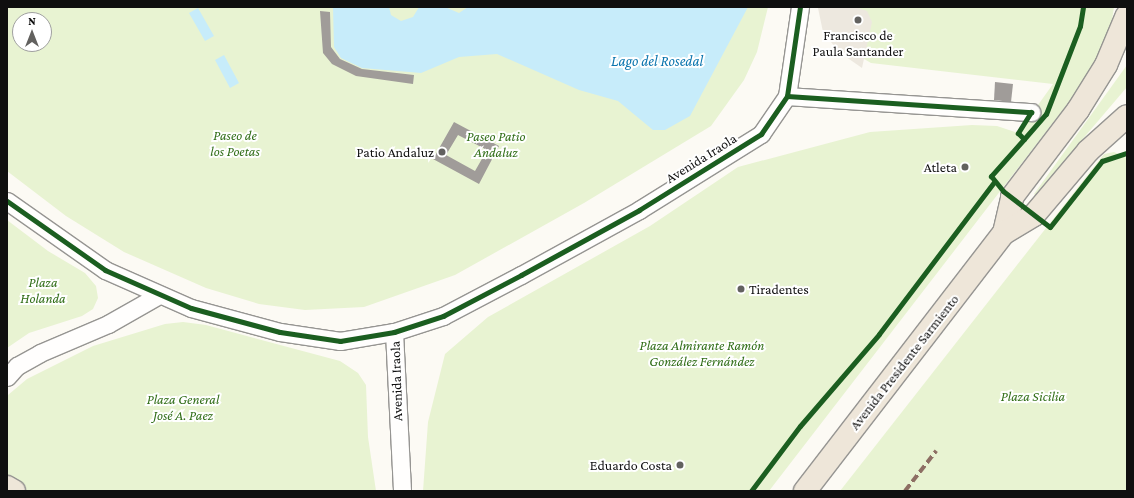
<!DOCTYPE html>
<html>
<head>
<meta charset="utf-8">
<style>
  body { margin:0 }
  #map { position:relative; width:1134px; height:498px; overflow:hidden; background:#fcfaf4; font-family:"Crimson Pro",serif }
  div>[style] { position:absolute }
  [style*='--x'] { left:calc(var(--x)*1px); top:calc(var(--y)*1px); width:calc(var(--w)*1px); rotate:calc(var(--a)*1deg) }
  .green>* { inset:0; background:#e8f3d2 }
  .plaza>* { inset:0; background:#ede8df }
  .water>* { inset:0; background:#c7ecfa }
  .building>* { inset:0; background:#a09c99 }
  .roads { filter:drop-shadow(1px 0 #969592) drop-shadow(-1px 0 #969592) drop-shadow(0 1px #969592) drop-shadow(0 -1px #969592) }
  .street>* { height:17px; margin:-8.5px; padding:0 8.5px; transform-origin:8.5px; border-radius:8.5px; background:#fffefd }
  .primary>* { height:22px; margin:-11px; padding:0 11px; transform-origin:11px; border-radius:11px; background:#eee6d9 }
  .quiet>* { height:4px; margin-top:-2px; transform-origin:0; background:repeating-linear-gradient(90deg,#8d6e63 0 8px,transparent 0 12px) }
  .cycleway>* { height:5px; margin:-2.5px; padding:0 2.5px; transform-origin:2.5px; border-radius:2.5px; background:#1b5e20 }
  .dots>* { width:11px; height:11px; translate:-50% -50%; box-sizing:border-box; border:2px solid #fff; border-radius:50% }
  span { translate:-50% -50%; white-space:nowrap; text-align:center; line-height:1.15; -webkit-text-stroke:4px #fff; paint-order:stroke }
  .poi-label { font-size:14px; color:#0f0f0f }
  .right { translate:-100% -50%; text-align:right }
  .left { translate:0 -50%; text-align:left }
  .park-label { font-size:14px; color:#316e18; font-style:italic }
  .street-label { font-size:14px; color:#0f0f0f }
  .water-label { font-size:15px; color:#0b75ae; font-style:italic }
  .frame { position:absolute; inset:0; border:8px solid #0f0f0f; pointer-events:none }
  .north { position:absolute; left:12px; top:12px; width:40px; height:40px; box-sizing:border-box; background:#fff; border:1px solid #9f9f9f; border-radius:50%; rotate:0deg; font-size:11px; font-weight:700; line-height:16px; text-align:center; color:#0f0f0f }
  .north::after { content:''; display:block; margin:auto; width:14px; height:18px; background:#62615f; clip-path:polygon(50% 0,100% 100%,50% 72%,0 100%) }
</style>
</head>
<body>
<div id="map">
  <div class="green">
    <div style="clip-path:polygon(evenodd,7px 7px,768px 7px,757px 52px,744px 80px,711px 126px,584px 203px,455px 275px,364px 307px,305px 310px,259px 304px,206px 288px,124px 252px,66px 216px,7px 171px,7px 7px,20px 20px,44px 20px,44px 44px,20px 44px,20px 20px)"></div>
    <div style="clip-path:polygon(820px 7px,1114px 7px,1110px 33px,1089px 76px,769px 491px,423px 491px,428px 422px,445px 354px,488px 317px,650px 226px,738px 167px,870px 132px,972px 125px,997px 126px,1018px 133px,1053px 84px,871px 63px,859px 56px,827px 24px)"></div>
    <div style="clip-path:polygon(1127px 65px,1127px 87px,1035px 195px,1034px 194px)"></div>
    <div style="clip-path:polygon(1114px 152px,1127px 158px,1127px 491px,840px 491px,1104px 154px)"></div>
    <div style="clip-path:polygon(7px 220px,48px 251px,85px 273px,96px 286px,98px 298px,93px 309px,82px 316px,29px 333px,7px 348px)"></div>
    <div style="clip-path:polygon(183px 322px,206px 325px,340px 361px,358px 373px,366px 385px,368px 437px,376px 491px,28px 491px,7px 479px,8px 395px,27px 379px,93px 346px,165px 324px)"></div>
  </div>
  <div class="plaza">
    <div style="clip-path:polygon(855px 7px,867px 11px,872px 22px,862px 68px,839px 52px,823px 32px,818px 8px)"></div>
  </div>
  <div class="water">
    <div style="clip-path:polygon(333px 7px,389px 7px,391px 15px,401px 21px,413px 17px,419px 7px,445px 7px,459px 13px,468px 7px,748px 7px,690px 116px,665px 130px,653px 130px,618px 101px,579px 90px,497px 54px,459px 57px,421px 73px,362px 68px,341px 58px,334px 47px)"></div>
    <div style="clip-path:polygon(198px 8px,214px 36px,205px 41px,189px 13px)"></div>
    <div style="clip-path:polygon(224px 55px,239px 83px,230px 88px,215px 60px)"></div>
  </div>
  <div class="building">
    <div style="clip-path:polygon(320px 11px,330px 12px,331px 47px,340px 59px,362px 69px,414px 75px,413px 84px,356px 76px,332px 64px,323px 53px)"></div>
    <div style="clip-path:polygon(995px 82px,1013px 84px,1011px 102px,994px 100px)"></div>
    <div style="clip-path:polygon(evenodd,454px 122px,499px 146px,479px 184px,433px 159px,454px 122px,458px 135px,487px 150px,475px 171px,446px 155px,458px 135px)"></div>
  </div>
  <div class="roads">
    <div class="street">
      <div style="--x:787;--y:96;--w:245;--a:3.8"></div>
      <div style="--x:7;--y:201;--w:120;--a:35.1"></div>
      <div style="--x:105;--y:270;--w:94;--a:23.8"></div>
      <div style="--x:191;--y:308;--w:92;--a:15.1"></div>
      <div style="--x:280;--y:332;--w:61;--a:8.5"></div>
      <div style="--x:340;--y:341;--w:55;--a:-9.5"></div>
      <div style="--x:394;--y:332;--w:52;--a:-18.1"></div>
      <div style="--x:443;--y:316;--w:88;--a:-27.7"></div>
      <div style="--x:521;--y:275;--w:135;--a:-28.8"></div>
      <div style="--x:639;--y:210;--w:144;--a:-31.9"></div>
      <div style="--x:761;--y:134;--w:46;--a:-55.6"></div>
      <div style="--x:787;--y:96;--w:90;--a:-81.7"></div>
      <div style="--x:394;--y:332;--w:159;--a:87.1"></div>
      <div style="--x:7;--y:377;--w:15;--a:-48"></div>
      <div style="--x:17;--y:366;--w:26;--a:-29"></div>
      <div style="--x:40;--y:353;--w:74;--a:-23.1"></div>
      <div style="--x:108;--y:324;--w:59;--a:-29.6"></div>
    </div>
    <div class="primary">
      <div style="--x:1004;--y:233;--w:37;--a:-77"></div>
      <div style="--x:1012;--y:197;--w:109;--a:-52.8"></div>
      <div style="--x:1078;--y:110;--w:53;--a:-58.1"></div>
      <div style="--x:1106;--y:65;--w:54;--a:-67.2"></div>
      <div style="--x:7;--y:487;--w:8;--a:30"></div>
      <div style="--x:805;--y:491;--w:326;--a:-52.4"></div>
      <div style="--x:1004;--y:233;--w:35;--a:-31"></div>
      <div style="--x:1034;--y:215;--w:84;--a:-49.8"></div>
      <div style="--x:1088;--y:151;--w:52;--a:-41.9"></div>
    </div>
  </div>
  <div class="quiet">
    <div style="--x:905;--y:491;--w:51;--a:-52.2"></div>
  </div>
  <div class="cycleway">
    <div style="--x:787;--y:96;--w:245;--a:3.8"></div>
    <div style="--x:1031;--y:112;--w:25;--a:122"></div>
    <div style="--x:1018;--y:133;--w:8;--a:45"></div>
    <div style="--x:1024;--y:139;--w:33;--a:-49"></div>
    <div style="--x:1046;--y:114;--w:94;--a:-68.9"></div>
    <div style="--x:1080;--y:26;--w:19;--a:-81"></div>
    <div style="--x:1024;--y:139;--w:50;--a:131.7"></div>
    <div style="--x:991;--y:176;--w:19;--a:51"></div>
    <div style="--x:1003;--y:191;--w:59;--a:37.5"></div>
    <div style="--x:1050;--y:227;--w:84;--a:-51.8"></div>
    <div style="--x:1102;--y:161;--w:26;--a:-18"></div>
    <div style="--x:7;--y:201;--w:120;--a:35.1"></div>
    <div style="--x:105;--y:270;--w:94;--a:23.8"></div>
    <div style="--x:191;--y:308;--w:92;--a:15.1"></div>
    <div style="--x:280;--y:332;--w:61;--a:8.5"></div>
    <div style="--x:340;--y:341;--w:55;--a:-9.5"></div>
    <div style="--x:394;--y:332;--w:52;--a:-18.1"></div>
    <div style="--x:443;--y:316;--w:88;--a:-27.7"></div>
    <div style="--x:521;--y:275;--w:135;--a:-28.8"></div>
    <div style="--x:639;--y:210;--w:144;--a:-31.9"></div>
    <div style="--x:761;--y:134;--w:46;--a:-55.6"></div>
    <div style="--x:787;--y:96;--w:90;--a:-81.7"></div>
    <div style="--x:751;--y:491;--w:81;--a:-53"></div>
    <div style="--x:800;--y:426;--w:121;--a:-49.3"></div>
    <div style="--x:879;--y:334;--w:191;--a:-52.9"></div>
  </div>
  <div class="dots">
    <div style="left:858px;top:20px;background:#62615f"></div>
    <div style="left:442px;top:152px;background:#62615f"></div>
    <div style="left:965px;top:167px;background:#62615f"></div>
    <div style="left:741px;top:289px;background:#62615f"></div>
    <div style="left:680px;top:465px;background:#62615f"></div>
  </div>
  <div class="poi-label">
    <span style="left:858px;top:43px">Francisco de<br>Paula Santander</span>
    <span class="right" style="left:434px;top:152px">Patio Andaluz</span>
    <span class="right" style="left:957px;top:167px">Atleta</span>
    <span class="left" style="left:749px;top:289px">Tiradentes</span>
    <span class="right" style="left:672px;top:465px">Eduardo Costa</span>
  </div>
  <div class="park-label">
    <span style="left:235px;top:143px">Paseo de<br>los Poetas</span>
    <span style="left:496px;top:144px">Paseo Patio<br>Andaluz</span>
    <span style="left:43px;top:290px">Plaza<br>Holanda</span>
    <span style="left:702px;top:353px">Plaza Almirante Ramón<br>González Fernández</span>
    <span style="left:1033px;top:396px">Plaza Sicilia</span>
    <span style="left:183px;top:407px">Plaza General<br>José A. Paez</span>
  </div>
  <div class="street-label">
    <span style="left:701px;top:158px;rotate:-32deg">Avenida Iraola</span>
    <span style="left:904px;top:362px;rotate:-52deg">Avenida Presidente Sarmiento</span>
    <span style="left:396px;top:381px;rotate:-92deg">Avenida Iraola</span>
  </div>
  <div class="water-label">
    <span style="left:657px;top:62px">Lago del Rosedal</span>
  </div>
  <div class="frame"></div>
  <div class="north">N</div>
</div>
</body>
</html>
